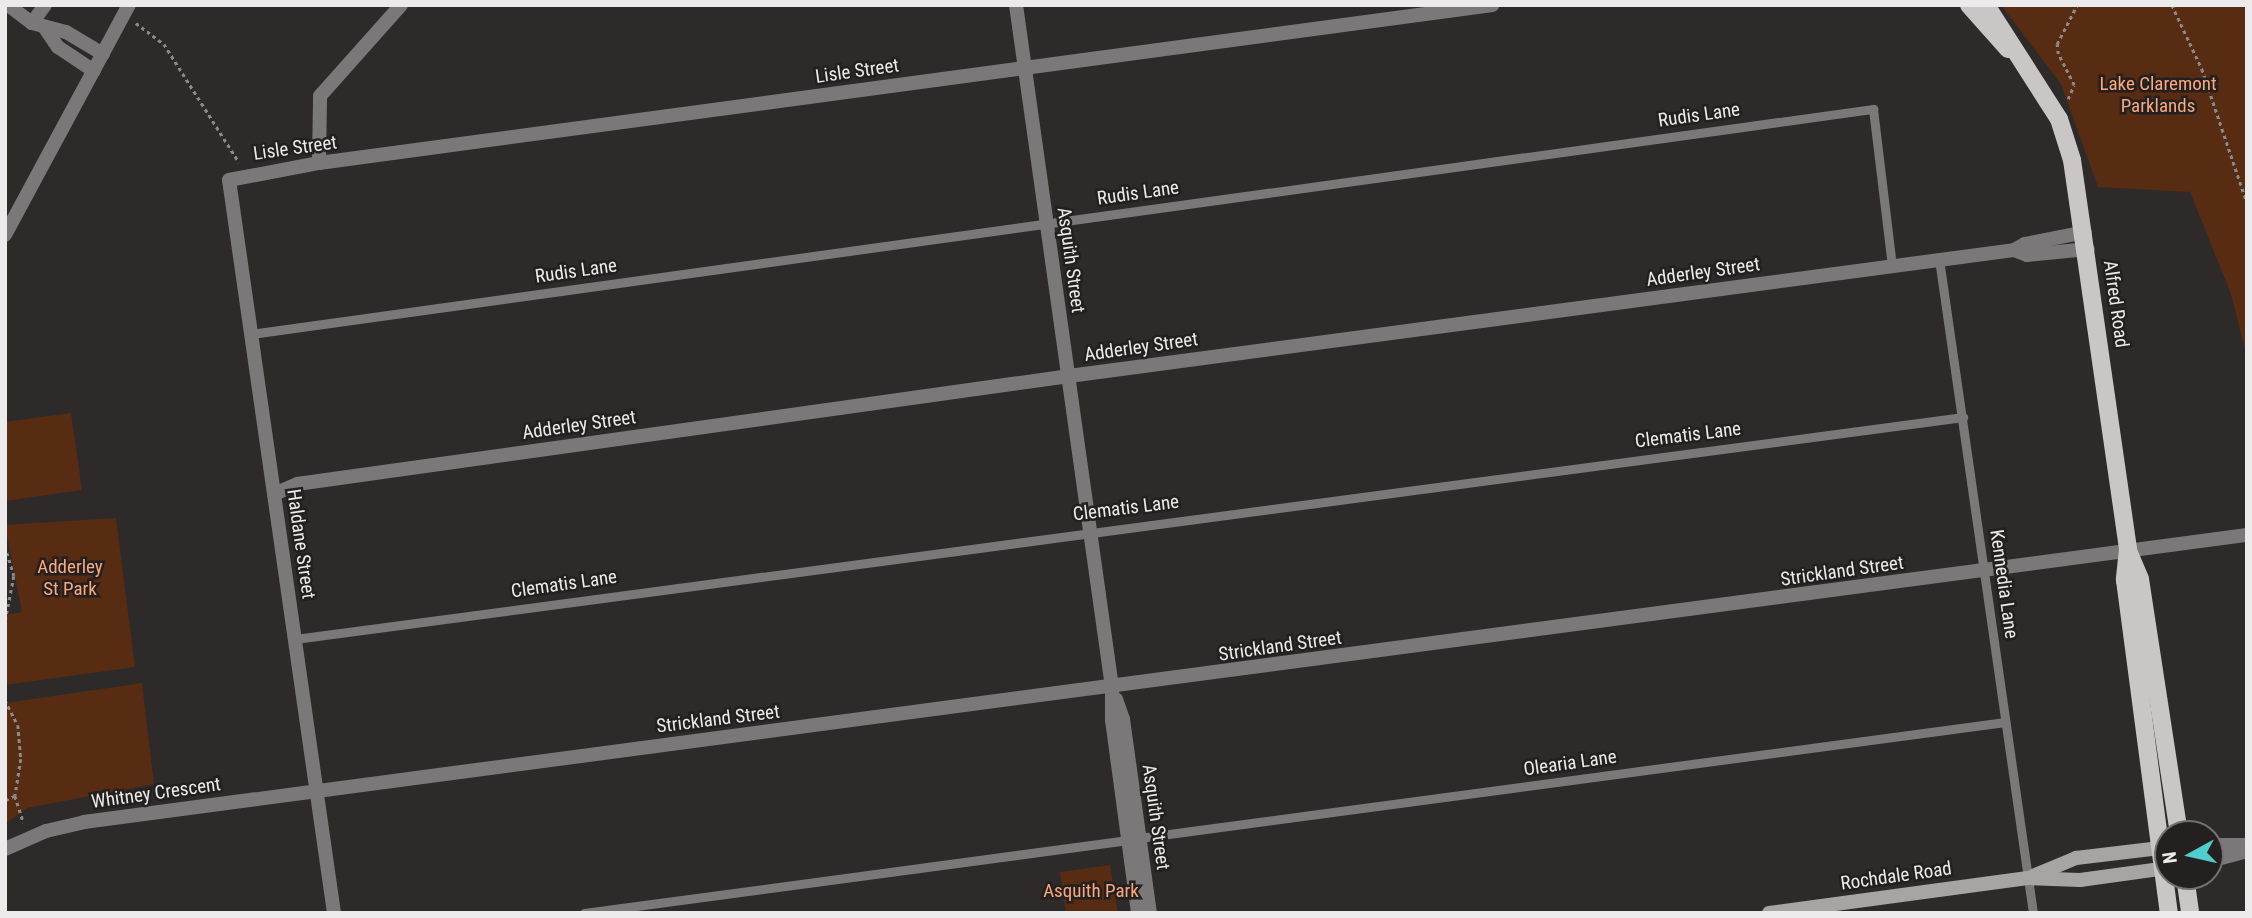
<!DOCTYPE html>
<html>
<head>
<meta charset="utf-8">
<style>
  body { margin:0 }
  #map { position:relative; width:2252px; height:918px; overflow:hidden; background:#2d2a29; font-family:"Roboto Condensed",sans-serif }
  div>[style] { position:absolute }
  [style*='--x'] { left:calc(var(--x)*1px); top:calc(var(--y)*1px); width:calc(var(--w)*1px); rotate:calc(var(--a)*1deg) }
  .green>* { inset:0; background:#582b13 }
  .path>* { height:2.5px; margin-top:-1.25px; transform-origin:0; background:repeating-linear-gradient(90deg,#8c8a89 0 3.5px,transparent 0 7px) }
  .service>* { height:9px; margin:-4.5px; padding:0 4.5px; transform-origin:4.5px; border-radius:4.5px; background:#7a7878 }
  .minor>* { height:14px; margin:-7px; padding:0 7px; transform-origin:7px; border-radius:7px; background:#7a7878 }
  .tertiary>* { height:14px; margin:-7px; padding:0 7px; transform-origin:7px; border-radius:7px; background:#7a7878 }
  .secondary>* { height:14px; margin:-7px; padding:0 7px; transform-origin:7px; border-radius:7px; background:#a7a4a3 }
  .primary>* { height:18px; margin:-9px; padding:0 9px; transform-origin:9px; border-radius:9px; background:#cac6c5 }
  span { translate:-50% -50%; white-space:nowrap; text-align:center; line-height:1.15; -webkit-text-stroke:5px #23201f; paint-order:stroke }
  .street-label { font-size:19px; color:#eceaea }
  .park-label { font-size:19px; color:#fca87f }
  .frame { position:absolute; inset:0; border:7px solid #eceaea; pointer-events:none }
  .north { position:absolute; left:2154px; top:820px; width:70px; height:70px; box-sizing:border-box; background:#23201f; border:2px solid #737170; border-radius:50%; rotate:262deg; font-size:19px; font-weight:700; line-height:28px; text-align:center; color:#eceaea }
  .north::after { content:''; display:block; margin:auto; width:24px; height:32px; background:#52cdce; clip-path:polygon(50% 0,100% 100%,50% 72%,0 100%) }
</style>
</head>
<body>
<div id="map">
  <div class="green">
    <div style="clip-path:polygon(2001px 5px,2247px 5px,2247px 358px,2231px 294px,2190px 192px,2098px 187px,2061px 84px)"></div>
    <div style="clip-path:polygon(71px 413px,82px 490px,5px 501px,5px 422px)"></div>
    <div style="clip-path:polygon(116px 518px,135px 667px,5px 685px,5px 615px,22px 612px,5px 525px)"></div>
    <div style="clip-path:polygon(142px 683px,154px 784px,27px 808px,5px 824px,5px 703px)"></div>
    <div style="clip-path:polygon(1110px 865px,1118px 913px,1066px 913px,1060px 872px)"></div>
  </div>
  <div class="path">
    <div style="--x:2172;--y:5;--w:71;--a:64.9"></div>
    <div style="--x:2202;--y:69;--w:141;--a:71.4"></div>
    <div style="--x:2247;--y:5;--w:1;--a:90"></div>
    <div style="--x:136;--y:23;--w:35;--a:37"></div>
    <div style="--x:164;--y:44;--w:140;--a:57.6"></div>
    <div style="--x:2068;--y:99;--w:15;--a:-67"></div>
    <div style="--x:2074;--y:85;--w:35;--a:-117"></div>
    <div style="--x:2058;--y:54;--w:10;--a:-96"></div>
    <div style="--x:2057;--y:44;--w:44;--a:-62.9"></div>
    <div style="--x:5;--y:546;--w:31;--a:73"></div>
    <div style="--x:14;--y:576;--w:48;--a:100.8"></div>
    <div style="--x:5;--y:700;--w:28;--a:63"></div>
    <div style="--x:18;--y:725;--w:34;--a:85"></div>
    <div style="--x:21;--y:759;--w:37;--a:99"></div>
    <div style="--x:15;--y:796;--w:11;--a:153"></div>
    <div style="--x:15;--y:796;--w:28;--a:72"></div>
  </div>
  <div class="service">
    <div style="--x:1939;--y:259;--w:661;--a:81.82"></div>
    <div style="--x:251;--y:334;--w:1638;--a:-7.9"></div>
    <div style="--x:1873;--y:109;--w:158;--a:83.1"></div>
    <div style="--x:295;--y:639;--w:1683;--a:-7.58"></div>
    <div style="--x:1139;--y:838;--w:874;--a:-7.63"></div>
    <div style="--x:584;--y:913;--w:549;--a:-7.64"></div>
  </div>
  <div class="minor">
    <div style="--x:8;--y:5;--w:30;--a:37"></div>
    <div style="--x:32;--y:23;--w:35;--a:15"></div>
    <div style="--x:66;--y:32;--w:43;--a:30.7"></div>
    <div style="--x:1016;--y:5;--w:689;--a:81.99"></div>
    <div style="--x:1112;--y:687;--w:33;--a:90"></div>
    <div style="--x:1112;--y:720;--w:195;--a:82.3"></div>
    <div style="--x:32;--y:23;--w:22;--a:-54"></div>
    <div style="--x:45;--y:28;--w:23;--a:56"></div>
    <div style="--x:58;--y:47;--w:43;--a:33.7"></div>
    <div style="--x:319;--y:163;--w:67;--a:-89.1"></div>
    <div style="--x:320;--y:96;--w:122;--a:-48.3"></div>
    <div style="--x:2014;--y:250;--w:14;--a:21"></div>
    <div style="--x:2027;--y:255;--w:61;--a:-5.6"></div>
    <div style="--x:274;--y:494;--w:25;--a:-23"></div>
    <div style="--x:297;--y:484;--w:780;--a:-7.96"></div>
    <div style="--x:1069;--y:376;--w:953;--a:-7.59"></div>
    <div style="--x:2014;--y:250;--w:13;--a:-29"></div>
    <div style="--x:2025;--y:244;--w:61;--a:-11.3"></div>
    <div style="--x:1116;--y:699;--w:21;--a:71"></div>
    <div style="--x:1123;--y:719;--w:196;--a:82.1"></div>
    <div style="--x:2210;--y:845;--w:37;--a:0"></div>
    <div style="--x:5;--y:849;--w:45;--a:-23.7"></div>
    <div style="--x:46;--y:831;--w:39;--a:-13"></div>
    <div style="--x:84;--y:822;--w:2182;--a:-7.56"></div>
    <div style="--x:2210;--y:861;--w:38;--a:-15"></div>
    <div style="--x:334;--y:913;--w:740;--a:-98.15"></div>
    <div style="--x:229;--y:180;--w:92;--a:-10.7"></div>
    <div style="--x:319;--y:163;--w:1184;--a:-7.67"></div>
  </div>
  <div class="tertiary">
    <div style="--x:5;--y:235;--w:261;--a:-61.7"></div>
  </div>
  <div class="secondary">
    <div style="--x:2033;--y:876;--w:47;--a:-22.7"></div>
    <div style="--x:2076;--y:858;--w:93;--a:-6.8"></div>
    <div style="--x:1769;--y:913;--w:261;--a:-7.7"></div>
    <div style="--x:2028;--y:878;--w:52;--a:2.2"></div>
    <div style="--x:2080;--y:880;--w:89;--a:-7.8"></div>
  </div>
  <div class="primary">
    <div style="--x:1969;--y:5;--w:59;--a:48.4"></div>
    <div style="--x:1986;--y:5;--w:135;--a:57.4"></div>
    <div style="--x:2059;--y:119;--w:43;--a:72.4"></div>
    <div style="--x:2072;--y:160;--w:393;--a:81.8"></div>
    <div style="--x:2128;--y:549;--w:31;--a:96"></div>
    <div style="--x:2125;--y:580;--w:336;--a:82.5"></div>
    <div style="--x:2129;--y:553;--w:28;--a:67"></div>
    <div style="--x:2140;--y:579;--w:258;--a:81.3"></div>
    <div style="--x:2185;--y:876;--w:37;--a:82"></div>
  </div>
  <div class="street-label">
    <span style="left:857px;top:71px;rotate:-8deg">Lisle Street</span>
    <span style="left:1699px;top:115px;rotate:-8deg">Rudis Lane</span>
    <span style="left:295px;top:148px;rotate:-8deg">Lisle Street</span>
    <span style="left:1138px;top:193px;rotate:-8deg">Rudis Lane</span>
    <span style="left:1071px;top:260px;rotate:82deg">Asquith Street</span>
    <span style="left:576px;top:271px;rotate:-8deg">Rudis Lane</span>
    <span style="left:1703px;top:272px;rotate:-8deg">Adderley Street</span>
    <span style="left:2116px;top:304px;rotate:82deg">Alfred Road</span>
    <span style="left:1141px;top:347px;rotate:-8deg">Adderley Street</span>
    <span style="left:579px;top:425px;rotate:-8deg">Adderley Street</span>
    <span style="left:1688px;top:435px;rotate:-7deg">Clematis Lane</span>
    <span style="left:1126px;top:508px;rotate:-7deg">Clematis Lane</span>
    <span style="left:301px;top:544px;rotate:82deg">Haldane Street</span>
    <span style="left:1842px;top:571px;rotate:-8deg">Strickland Street</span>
    <span style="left:564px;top:584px;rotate:-8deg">Clematis Lane</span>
    <span style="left:2004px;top:584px;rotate:82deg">Kennedia Lane</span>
    <span style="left:1280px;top:646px;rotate:-8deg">Strickland Street</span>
    <span style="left:718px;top:719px;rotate:-7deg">Strickland Street</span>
    <span style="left:1570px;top:763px;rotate:-8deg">Olearia Lane</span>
    <span style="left:156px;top:793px;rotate:-8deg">Whitney Crescent</span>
    <span style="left:1156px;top:817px;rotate:82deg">Asquith Street</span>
    <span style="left:1896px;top:876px;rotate:-8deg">Rochdale Road</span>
  </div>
  <div class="park-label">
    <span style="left:2158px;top:95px">Lake Claremont<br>Parklands</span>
    <span style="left:70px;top:578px">Adderley<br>St Park</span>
    <span style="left:1091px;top:891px">Asquith Park</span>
  </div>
  <div class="frame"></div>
  <div class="north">N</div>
</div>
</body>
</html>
